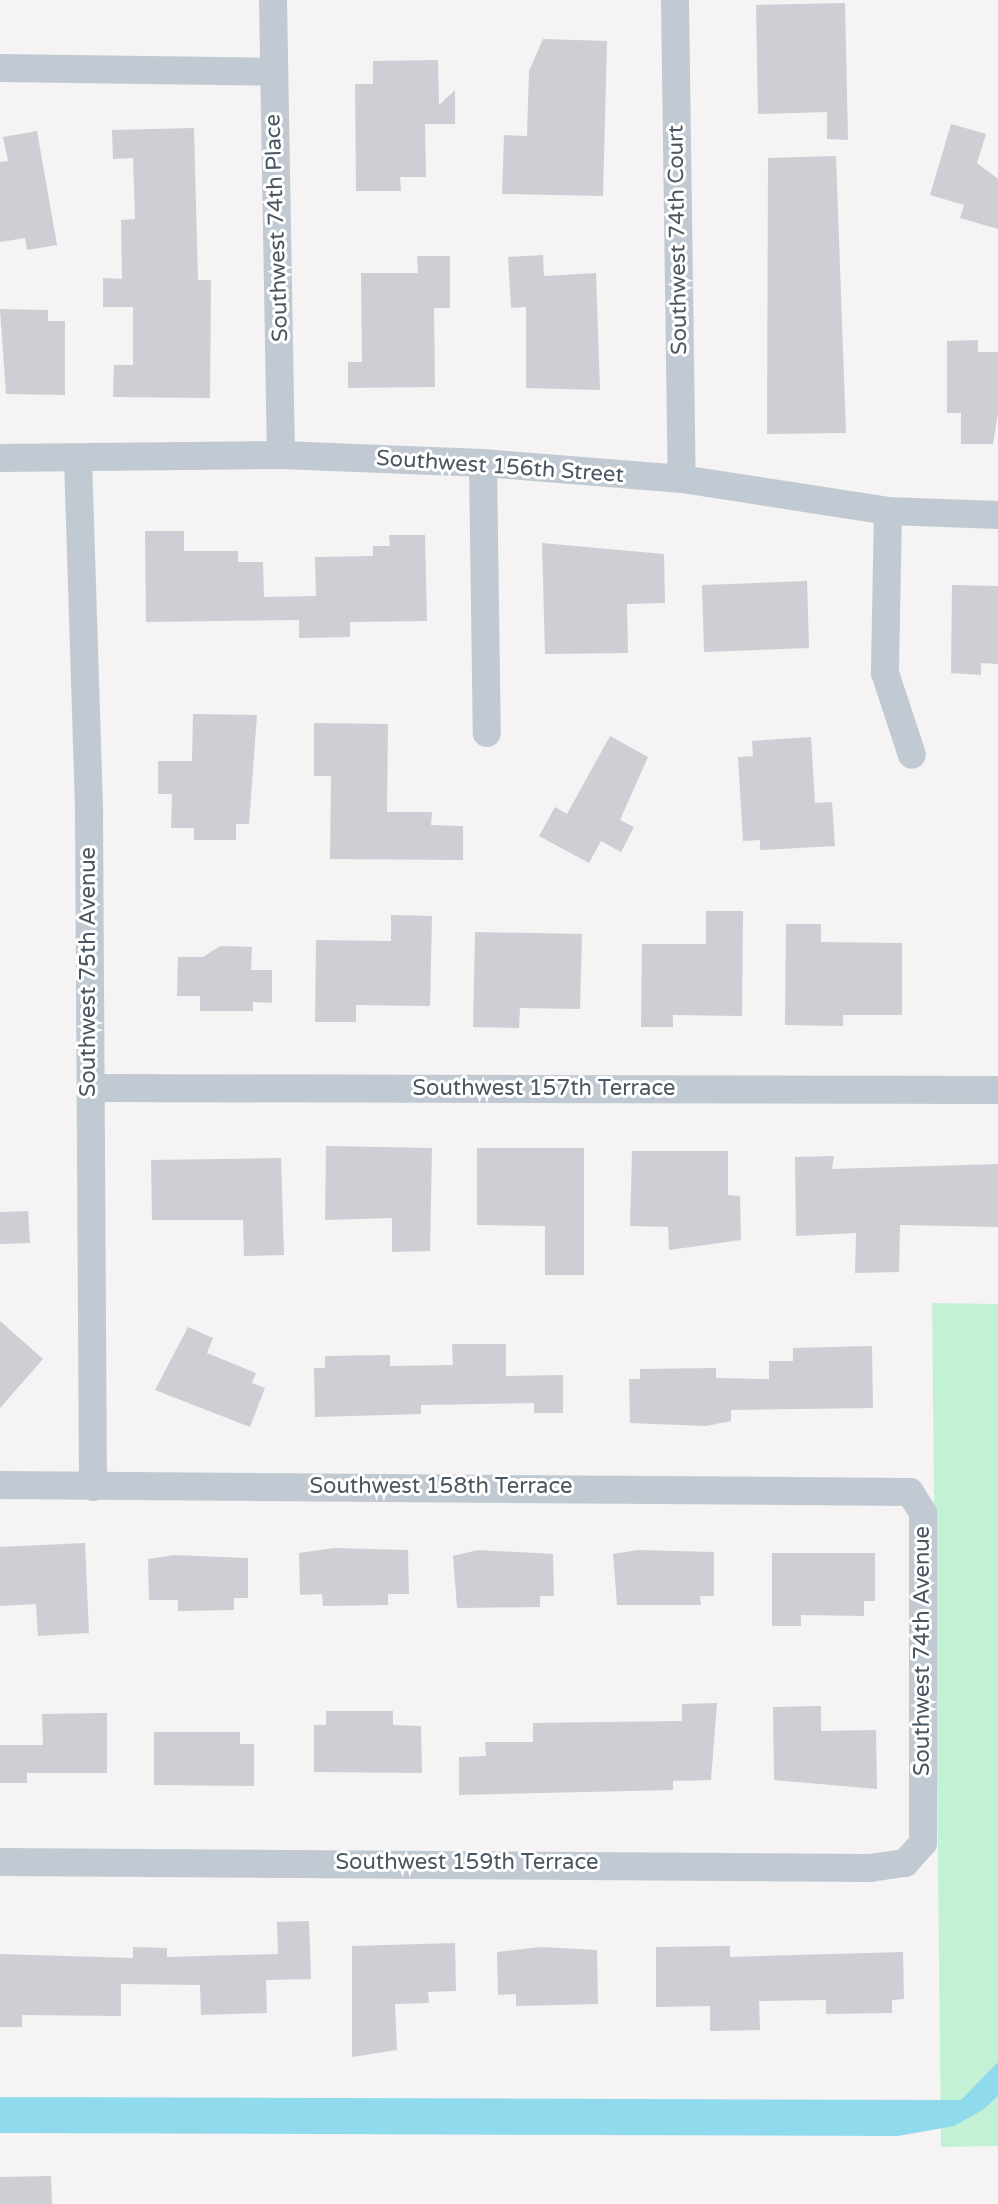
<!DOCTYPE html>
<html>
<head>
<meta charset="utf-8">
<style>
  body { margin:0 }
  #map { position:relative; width:998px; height:2204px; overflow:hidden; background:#f5f3f3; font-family:"Varela Round",sans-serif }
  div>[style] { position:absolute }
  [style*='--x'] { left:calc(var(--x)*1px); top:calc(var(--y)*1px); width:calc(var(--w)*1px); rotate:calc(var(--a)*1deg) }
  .green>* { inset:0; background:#c3f1d5 }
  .water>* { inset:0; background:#90daee }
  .building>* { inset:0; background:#cdcfd5 }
  .minor>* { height:28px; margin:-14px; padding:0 14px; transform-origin:14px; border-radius:14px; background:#c1cad2 }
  span { translate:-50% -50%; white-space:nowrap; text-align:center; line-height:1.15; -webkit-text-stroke:6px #fff; paint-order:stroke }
  .street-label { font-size:22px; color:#4a5661 }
</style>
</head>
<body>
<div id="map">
  <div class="green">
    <div style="clip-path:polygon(932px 1303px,998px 1304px,998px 2146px,941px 2147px)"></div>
  </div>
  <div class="water">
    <div style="clip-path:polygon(998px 2062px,998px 2096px,984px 2109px,954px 2126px,898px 2136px,0 2133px,0 2097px,961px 2100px)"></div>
  </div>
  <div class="building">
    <div style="clip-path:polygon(845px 3px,848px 140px,827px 139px,827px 112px,758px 114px,756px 5px)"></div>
    <div style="clip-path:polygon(543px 39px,607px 41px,603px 196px,502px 194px,504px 135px,527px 136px,529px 71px)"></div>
    <div style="clip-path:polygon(438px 60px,439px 105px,455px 90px,455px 124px,425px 124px,426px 177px,400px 177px,401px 191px,356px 191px,355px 84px,373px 84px,373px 61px)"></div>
    <div style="clip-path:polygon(951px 124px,986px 134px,977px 163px,998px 179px,998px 229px,960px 218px,964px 205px,930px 195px)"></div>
    <div style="clip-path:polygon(194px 128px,198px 280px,211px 280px,210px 398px,113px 397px,114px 365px,133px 365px,133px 307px,103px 307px,103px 278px,122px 279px,121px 220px,135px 219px,133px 158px,113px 159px,112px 130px)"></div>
    <div style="clip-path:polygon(37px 131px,57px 245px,27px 250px,25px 238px,0 242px,0 162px,8px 161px,3px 137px)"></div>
    <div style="clip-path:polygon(836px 156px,846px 433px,767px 434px,768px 158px)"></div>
    <div style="clip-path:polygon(543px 255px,544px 276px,596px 273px,600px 390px,526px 388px,526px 307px,511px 308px,508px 257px)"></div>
    <div style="clip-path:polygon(417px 256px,450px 256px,450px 308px,434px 308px,435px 387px,348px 388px,348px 362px,362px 362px,361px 273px,418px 273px)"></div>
    <div style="clip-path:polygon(0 309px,48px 310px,48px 321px,65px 321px,65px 395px,6px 394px)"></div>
    <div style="clip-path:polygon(978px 340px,978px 352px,998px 352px,998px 413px,993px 444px,961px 444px,961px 413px,947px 413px,947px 341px)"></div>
    <div style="clip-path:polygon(145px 531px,184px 531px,184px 551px,238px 551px,238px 562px,263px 562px,264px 597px,316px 596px,315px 557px,373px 556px,373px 546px,390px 546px,389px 535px,425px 535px,427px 621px,350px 622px,350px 637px,299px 638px,299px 620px,146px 622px)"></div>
    <div style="clip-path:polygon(542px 543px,664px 554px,665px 603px,627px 604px,628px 653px,545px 654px)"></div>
    <div style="clip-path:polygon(807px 581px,809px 648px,704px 652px,702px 585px)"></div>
    <div style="clip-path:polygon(952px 585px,998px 586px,998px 664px,981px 663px,981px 675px,951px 673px)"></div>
    <div style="clip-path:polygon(193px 714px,257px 715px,249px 824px,236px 824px,236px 840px,194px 840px,194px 828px,171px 828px,172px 794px,158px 794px,158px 761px,192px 761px)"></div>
    <div style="clip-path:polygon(314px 723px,388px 724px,387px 812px,432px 812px,431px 825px,463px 826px,463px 860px,330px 859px,331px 776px,314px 776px)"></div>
    <div style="clip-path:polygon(610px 736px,648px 757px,620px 820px,634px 827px,621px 852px,601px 841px,589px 863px,539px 836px,555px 807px,567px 814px)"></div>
    <div style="clip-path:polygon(811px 737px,815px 803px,832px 802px,835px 846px,760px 850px,760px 840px,743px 841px,738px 757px,753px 756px,752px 741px)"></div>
    <div style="clip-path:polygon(706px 911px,743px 911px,742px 1016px,673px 1015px,673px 1027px,641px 1027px,642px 944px,706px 944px)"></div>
    <div style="clip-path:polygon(391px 915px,432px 916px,430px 1006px,356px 1005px,356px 1022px,315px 1022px,316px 940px,391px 941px)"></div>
    <div style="clip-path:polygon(786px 924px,821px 924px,821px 942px,902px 943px,902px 1015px,843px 1015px,843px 1026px,785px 1025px)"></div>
    <div style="clip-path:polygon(475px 932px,582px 934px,580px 1009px,520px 1008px,519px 1028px,473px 1027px)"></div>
    <div style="clip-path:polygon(220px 946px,252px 947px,251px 970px,272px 970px,272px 1003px,253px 1002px,253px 1011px,200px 1011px,200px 996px,177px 996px,178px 957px,203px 957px)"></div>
    <div style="clip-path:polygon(326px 1146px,432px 1148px,430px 1251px,392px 1252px,392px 1218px,325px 1220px)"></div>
    <div style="clip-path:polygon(477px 1148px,584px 1148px,584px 1275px,545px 1275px,545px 1226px,477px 1225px)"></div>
    <div style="clip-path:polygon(632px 1151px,728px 1151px,728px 1195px,740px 1196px,741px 1240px,669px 1250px,668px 1227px,630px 1226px)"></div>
    <div style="clip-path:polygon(834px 1156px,832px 1169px,998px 1164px,998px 1227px,900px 1225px,899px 1272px,855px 1273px,856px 1233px,796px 1236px,795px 1157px)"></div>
    <div style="clip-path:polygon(281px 1158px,284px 1255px,244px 1256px,243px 1220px,152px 1220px,151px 1160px)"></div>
    <div style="clip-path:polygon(28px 1211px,30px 1243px,0 1244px,0 1212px)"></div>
    <div style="clip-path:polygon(0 1321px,43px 1359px,0 1408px)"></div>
    <div style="clip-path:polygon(188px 1327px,213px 1338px,207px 1353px,256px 1373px,252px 1383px,265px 1388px,250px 1427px,155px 1390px)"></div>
    <div style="clip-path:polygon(452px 1344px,506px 1344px,506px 1376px,563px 1375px,563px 1413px,534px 1413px,534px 1403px,421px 1405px,421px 1414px,315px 1417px,314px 1368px,325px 1368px,325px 1356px,390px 1355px,390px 1366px,453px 1365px)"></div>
    <div style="clip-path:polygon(872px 1346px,873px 1408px,731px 1410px,731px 1421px,706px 1426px,630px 1423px,629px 1379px,640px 1379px,640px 1369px,716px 1368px,716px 1378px,769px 1379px,769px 1361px,793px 1361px,793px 1348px)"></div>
    <div style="clip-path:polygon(85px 1543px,89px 1633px,38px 1636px,36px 1604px,0 1606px,0 1547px)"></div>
    <div style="clip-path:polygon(334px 1548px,408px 1550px,409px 1594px,388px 1594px,388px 1605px,323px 1606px,322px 1594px,300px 1595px,299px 1553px)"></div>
    <div style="clip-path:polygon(478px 1550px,553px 1554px,554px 1596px,540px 1596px,540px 1607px,457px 1608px,453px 1556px)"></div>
    <div style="clip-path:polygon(638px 1550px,714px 1552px,714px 1596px,700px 1596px,701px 1605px,617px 1605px,613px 1554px)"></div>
    <div style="clip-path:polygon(772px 1553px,875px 1553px,875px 1601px,864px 1601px,864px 1616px,801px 1615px,801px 1626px,772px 1626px)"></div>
    <div style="clip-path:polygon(174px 1555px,248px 1558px,248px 1598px,234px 1598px,234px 1610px,178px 1611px,178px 1600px,149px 1600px,148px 1559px)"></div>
    <div style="clip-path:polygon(717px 1703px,711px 1780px,673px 1781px,673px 1790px,459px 1795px,459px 1757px,486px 1756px,485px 1742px,533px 1742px,533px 1723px,682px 1721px,682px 1704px)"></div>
    <div style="clip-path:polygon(821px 1706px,821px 1731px,876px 1730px,877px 1789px,774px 1780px,773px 1707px)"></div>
    <div style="clip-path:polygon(326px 1711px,393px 1711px,393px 1725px,421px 1726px,422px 1773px,314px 1772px,314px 1725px,326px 1725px)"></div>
    <div style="clip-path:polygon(107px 1713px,107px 1773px,27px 1773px,27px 1783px,0 1783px,0 1745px,43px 1745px,42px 1714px)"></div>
    <div style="clip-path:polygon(154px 1732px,240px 1732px,240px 1744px,254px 1744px,254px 1786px,154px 1785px)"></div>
    <div style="clip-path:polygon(309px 1921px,311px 1979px,266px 1980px,267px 2013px,201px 2015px,200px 1985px,121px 1984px,121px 2016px,22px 2015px,22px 2027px,0 2027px,0 1954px,133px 1958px,133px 1947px,167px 1948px,167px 1957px,278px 1954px,277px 1922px)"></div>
    <div style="clip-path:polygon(455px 1943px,456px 1991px,428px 1992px,429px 2003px,395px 2004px,397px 2050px,352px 2057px,352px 1946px)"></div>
    <div style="clip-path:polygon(730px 1946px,730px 1957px,903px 1952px,904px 1999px,892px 2000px,892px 2013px,826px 2014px,826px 2000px,759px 2001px,760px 2030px,710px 2031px,710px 2006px,656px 2007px,656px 1947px)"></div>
    <div style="clip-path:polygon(541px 1947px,597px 1950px,598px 2004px,516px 2006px,516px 1994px,498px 1995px,497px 1952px)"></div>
    <div style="clip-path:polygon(51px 2176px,52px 2204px,0 2204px,0 2177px)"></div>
  </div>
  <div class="minor">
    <div style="--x:273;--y:0;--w:455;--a:89"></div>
    <div style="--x:675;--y:0;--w:479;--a:89.2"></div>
    <div style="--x:0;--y:68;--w:273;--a:0.8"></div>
    <div style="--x:0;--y:458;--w:281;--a:-0.6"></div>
    <div style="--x:281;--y:455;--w:202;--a:2.3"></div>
    <div style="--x:483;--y:463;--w:200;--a:4.6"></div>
    <div style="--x:682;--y:479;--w:208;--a:8.8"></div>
    <div style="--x:888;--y:511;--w:110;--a:2.1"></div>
    <div style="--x:78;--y:458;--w:357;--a:88.2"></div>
    <div style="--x:89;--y:815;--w:672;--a:89.66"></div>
    <div style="--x:483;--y:463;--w:270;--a:89.2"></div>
    <div style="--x:888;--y:511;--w:162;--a:91.1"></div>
    <div style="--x:885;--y:673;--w:86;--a:71.8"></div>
    <div style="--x:90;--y:1088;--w:908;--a:0.13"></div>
    <div style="--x:0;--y:1485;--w:910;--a:0.44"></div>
    <div style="--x:910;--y:1492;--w:25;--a:58"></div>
    <div style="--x:923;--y:1513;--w:330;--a:90"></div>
    <div style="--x:923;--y:1843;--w:27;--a:132"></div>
    <div style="--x:905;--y:1863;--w:35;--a:172"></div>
    <div style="--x:870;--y:1868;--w:870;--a:-179.6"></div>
  </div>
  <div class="street-label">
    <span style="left:277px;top:228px;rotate:-92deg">Southwest 74th Place</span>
    <span style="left:678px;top:240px;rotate:-91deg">Southwest 74th Court</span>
    <span style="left:500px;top:467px;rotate:4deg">Southwest 156th Street</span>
    <span style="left:89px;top:972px;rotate:-90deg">Southwest 75th Avenue</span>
    <span style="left:544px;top:1089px">Southwest 157th Terrace</span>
    <span style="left:441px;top:1487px">Southwest 158th Terrace</span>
    <span style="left:923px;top:1651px;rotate:-90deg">Southwest 74th Avenue</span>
    <span style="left:467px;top:1863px">Southwest 159th Terrace</span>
  </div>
</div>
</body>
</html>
